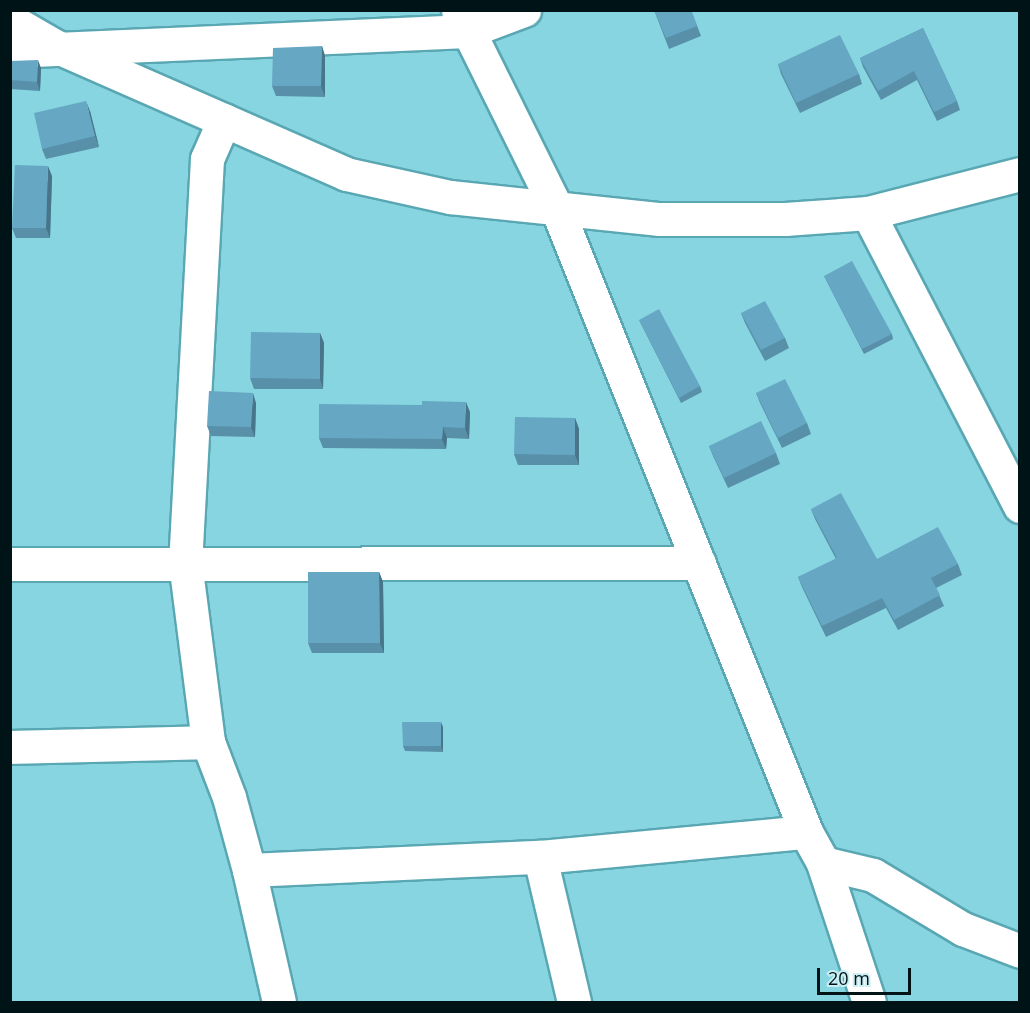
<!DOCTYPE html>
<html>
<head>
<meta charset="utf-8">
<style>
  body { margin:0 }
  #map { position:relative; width:1030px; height:1013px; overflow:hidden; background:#87d5e1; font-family:"Open Sans",sans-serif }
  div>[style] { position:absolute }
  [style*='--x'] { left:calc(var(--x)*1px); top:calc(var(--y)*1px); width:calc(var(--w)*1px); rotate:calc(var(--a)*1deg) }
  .roads { filter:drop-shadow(2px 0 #59a7b3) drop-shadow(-2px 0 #59a7b3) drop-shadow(0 2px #59a7b3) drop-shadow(0 -2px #59a7b3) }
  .minor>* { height:33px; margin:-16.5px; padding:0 16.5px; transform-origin:16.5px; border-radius:16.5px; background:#fff }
  .wall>* { inset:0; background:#5890a9 }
  .shaded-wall>* { inset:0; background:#477589 }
  .building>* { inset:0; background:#66a7c4 }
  span { translate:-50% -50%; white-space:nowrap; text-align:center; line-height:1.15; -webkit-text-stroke:4.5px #c9eef4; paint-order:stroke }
  .frame { position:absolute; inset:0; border:12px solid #001317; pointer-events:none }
  .scale { position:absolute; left:817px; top:968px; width:94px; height:27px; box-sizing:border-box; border:3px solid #001317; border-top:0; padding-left:8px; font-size:18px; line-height:21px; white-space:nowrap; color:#001317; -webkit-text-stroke:4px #c9eef4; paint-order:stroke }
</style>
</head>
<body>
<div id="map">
  <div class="roads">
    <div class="minor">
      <div style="--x:458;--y:10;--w:222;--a:63.6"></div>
      <div style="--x:557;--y:209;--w:671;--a:68.21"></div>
      <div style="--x:806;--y:832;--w:35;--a:61"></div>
      <div style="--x:823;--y:863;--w:146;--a:71.7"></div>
      <div style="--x:10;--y:20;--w:52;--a:30"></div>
      <div style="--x:55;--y:46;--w:318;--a:23.7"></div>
      <div style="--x:346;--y:174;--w:107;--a:12.5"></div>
      <div style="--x:450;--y:197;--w:211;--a:6"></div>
      <div style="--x:660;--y:219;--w:125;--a:0"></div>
      <div style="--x:785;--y:219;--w:83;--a:-4.1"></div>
      <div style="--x:868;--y:213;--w:157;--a:-14.4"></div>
      <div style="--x:10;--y:51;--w:458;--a:-2.5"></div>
      <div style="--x:468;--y:31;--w:60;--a:-20.6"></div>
      <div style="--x:224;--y:120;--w:43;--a:113.6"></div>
      <div style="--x:207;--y:159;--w:404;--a:93.1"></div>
      <div style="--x:185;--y:562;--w:181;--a:82.7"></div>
      <div style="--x:208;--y:742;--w:59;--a:69.1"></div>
      <div style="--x:229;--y:797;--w:76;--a:74.7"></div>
      <div style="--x:249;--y:870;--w:135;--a:77.2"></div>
      <div style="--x:868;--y:213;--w:330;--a:62.6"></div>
      <div style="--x:10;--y:564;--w:689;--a:-0.08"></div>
      <div style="--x:10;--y:747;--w:198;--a:-1.4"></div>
      <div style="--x:540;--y:857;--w:149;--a:76.8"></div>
      <div style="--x:823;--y:863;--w:51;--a:13.5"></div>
      <div style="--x:873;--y:875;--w:105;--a:31"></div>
      <div style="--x:963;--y:929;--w:61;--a:21.1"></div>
      <div style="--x:249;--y:870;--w:291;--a:-2.6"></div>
      <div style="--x:540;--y:857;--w:267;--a:-5.4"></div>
    </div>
  </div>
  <div class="wall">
    <div style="clip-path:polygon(654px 10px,691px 10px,701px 36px,669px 49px)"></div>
    <div style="clip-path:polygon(923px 28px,957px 101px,960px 110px,937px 121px,917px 80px,881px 100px,863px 67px,860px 58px)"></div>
    <div style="clip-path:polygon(322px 46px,325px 56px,325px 97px,276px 96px,272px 86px)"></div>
    <div style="clip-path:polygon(10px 61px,41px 68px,40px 91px,10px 89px)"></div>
    <div style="clip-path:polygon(778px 64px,859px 74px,862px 84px,800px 113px,781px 74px)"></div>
    <div style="clip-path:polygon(90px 111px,99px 147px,46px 159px,42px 149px)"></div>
    <div style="clip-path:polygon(52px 176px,50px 238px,16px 238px,12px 228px)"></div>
    <div style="clip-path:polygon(824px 276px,892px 334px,893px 339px,864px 354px)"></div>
    <div style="clip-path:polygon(741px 313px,785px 338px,789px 348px,765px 361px,745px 323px)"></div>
    <div style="clip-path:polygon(639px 320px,700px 386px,702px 392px,681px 403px)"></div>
    <div style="clip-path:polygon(320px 333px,324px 343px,323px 389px,254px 389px,250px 378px)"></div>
    <div style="clip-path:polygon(756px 393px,807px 423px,811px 434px,782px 448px,760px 403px)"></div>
    <div style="clip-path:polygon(256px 403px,255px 437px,211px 436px,207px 426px)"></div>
    <div style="clip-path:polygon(470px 412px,469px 439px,447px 438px,446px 449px,323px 448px,319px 438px)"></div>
    <div style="clip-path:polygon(575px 418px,579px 429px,579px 465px,518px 465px,514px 454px)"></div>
    <div style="clip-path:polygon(709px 446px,776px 453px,780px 464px,728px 488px,713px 456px)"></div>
    <div style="clip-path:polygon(811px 509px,877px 559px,958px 564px,962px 575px,936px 588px,944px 606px,898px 630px,886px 608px,826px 637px,802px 587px,798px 577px,836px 559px,815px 519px)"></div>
    <div style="clip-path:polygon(379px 572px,383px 582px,384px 653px,312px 653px,308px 643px)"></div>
    <div style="clip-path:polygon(443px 727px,443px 752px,405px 751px,403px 746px)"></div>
  </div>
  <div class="shaded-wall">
    <div style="clip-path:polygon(322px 46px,325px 56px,325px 97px,321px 86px)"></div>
    <div style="clip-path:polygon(38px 60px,41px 68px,40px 91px,37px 82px)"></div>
    <div style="clip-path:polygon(86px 101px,90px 111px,99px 147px,95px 136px)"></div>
    <div style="clip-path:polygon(48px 166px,52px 176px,50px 238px,46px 228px)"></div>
    <div style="clip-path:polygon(320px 333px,324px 343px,323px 389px,320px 379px)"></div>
    <div style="clip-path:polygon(253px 393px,256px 403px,255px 437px,251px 427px)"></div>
    <div style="clip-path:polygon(466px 402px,470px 412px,469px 439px,465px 428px)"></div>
    <div style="clip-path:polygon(575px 418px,579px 429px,579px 465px,575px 455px)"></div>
    <div style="clip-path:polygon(443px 427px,447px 438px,446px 449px,442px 439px)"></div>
    <div style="clip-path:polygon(379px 572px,383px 582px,384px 653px,380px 643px)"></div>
    <div style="clip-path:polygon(441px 722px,443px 727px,443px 752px,441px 746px)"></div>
  </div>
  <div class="building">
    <div style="clip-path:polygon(654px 10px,691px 10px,697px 26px,666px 38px)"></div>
    <div style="clip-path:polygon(923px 28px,957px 101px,934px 112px,914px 71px,878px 91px,860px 58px)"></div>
    <div style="clip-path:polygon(840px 35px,859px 74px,796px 103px,778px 64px)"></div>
    <div style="clip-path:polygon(322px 46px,321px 86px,272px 86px,273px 48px)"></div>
    <div style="clip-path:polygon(38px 60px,37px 82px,10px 80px,10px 61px)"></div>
    <div style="clip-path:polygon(86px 101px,95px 136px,42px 149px,34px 113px)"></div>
    <div style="clip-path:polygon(15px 165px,48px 166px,46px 228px,12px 228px)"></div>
    <div style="clip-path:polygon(852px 261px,892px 334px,862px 349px,824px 276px)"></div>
    <div style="clip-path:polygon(765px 301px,785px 338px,761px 350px,741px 313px)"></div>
    <div style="clip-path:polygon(659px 309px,700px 386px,679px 398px,639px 320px)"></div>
    <div style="clip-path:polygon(251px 332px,320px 333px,320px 379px,250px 378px)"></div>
    <div style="clip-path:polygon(785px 379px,807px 423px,778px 438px,756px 393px)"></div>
    <div style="clip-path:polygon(209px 391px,253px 393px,251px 427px,207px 426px)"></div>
    <div style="clip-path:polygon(422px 401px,466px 402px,465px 428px,443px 427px,442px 439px,319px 438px,319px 404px,422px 405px)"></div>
    <div style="clip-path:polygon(515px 417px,575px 418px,575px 455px,514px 454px)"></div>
    <div style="clip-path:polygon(761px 421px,776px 453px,724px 478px,709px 446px)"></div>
    <div style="clip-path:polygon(841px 493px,877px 559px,938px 527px,958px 564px,931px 578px,940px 595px,894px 620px,882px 598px,822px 626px,798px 577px,837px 558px,811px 509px)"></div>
    <div style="clip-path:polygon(308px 572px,379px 572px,380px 643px,308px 643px)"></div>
    <div style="clip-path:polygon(402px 722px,441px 722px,441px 746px,403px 746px)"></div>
  </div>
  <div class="frame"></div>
  <div class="scale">20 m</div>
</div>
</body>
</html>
